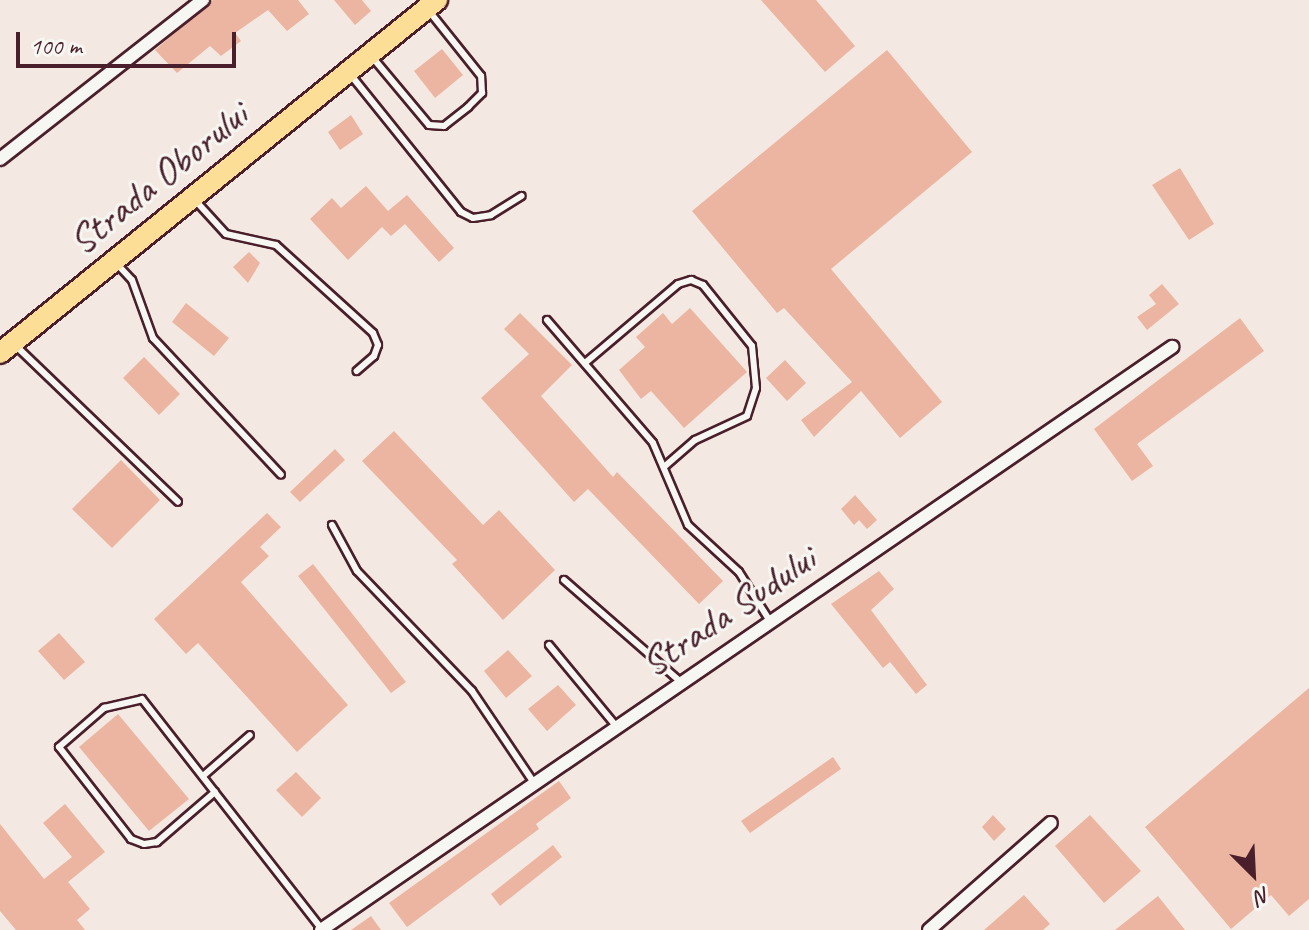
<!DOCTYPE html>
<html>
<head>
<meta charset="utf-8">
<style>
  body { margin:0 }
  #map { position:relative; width:1309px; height:930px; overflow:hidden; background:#f4e9e2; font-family:Caveat,sans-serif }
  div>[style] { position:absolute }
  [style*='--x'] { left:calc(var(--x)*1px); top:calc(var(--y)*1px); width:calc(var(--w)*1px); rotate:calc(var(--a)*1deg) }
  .building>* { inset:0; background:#ecb5a1 }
  .roads { filter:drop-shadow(2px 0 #4a1f2b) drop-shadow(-2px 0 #4a1f2b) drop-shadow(0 2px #4a1f2b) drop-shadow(0 -2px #4a1f2b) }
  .service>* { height:6px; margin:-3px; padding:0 3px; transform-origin:3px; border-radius:3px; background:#f6f6f2 }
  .minor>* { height:12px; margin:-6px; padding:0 6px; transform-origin:6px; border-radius:6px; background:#f6f6f2 }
  .primary>* { height:20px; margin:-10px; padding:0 10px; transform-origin:10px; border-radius:10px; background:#fdde96 }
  span { translate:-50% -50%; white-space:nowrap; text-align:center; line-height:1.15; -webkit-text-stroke:6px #f6f6f2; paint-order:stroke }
  .street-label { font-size:40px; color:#4a1f2b }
  .north { position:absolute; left:1213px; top:834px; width:80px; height:80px; -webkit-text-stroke:6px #f6f6f2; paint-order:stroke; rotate:156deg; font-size:22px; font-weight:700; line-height:32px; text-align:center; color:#4a1f2b }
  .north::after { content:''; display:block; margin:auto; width:28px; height:36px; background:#4a1f2b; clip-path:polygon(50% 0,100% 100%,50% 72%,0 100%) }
  .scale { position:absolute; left:16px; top:32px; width:220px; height:36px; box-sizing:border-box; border:4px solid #4a1f2b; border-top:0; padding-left:10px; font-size:24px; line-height:28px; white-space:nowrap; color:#4a1f2b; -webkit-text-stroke:6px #f6f6f2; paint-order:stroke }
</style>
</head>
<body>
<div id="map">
  <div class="building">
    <div style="clip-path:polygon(213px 0,298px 0,309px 14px,287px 31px,268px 10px,235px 33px,241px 41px,221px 56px,210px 46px,177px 73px,155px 50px)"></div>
    <div style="clip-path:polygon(334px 0,362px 0,371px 11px,355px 25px)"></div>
    <div style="clip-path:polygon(761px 0,816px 0,855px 46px,825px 72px)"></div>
    <div style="clip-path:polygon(442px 49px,463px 75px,435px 98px,414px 71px)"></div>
    <div style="clip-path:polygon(887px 50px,972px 152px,831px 269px,942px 402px,900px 438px,861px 391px,814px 437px,801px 420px,852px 382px,784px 308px,777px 313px,692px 211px)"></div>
    <div style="clip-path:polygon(351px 115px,363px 134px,340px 150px,328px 132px)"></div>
    <div style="clip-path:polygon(1180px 168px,1214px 224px,1189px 240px,1152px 185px)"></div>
    <div style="clip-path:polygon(366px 186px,388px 211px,407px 195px,454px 248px,439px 262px,405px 224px,391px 236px,382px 227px,348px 260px,310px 219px,332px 198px,341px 208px)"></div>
    <div style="clip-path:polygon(249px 252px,260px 263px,248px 283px,233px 267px)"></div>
    <div style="clip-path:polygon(1162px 284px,1179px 304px,1147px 330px,1137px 317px,1156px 304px,1149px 295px)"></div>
    <div style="clip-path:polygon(186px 303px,229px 338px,214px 356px,172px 322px)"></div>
    <div style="clip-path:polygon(690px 308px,747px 372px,684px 428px,651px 391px,641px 399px,619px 370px,645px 347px,636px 337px,663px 313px,672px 324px)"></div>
    <div style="clip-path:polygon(520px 313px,572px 365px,541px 396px,613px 477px,617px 472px,723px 581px,699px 604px,588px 489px,574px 502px,481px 398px,529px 354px,504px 329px)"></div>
    <div style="clip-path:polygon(1240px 318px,1264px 351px,1137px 444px,1153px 466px,1132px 481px,1094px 429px)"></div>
    <div style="clip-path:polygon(144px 357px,180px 394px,159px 415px,123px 378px)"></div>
    <div style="clip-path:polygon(785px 360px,806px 383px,787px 401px,766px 378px)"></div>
    <div style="clip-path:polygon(394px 431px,483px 525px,499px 510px,555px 570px,503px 620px,452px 564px,457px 560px,362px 461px)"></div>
    <div style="clip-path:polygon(335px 449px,345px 460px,300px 502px,290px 492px)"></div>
    <div style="clip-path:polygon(121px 460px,160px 500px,112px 548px,72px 509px)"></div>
    <div style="clip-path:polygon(855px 495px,877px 520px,867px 529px,859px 520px,854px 525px,841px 509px)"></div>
    <div style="clip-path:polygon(267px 513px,281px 527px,260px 547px,269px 556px,241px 582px,348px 705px,297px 752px,198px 643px,186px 654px,154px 619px)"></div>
    <div style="clip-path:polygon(313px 564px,406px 682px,391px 693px,298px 576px)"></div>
    <div style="clip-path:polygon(879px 571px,894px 589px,871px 610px,927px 685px,916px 694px,890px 662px,883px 668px,831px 604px)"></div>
    <div style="clip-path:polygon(59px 633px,85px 662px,64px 680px,38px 651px)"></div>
    <div style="clip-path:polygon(508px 650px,532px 676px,506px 698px,484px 671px)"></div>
    <div style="clip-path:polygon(558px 685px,576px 705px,547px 731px,528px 709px)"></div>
    <div style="clip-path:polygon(1309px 688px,1309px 899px,1289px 916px,1271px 895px,1231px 929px,1145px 827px)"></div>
    <div style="clip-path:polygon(118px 714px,189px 799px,149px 831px,79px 747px)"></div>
    <div style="clip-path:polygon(833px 757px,841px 769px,750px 833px,741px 821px)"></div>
    <div style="clip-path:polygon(296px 772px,321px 798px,302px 817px,276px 790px)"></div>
    <div style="clip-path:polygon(559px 781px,571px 798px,536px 824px,539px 829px,407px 927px,389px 903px)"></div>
    <div style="clip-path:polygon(65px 804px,105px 852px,68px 882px,90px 909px,77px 920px,85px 930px,16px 930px,0 911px,0 824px,44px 879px,72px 857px,43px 823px)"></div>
    <div style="clip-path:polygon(993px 815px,1006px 829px,994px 841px,982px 827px)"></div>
    <div style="clip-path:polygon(1090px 815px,1141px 871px,1104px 903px,1055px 846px)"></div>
    <div style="clip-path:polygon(553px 845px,562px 857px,500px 906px,491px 894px)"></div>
    <div style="clip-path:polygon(1024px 895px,1050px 924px,1043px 930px,984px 930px)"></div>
    <div style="clip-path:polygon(1158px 896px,1185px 930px,1115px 930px)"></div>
    <div style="clip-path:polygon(371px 916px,381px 930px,351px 930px)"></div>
  </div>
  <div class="roads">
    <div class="service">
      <div style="--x:373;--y:58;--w:87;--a:50.1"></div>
      <div style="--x:429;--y:125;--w:15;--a:4"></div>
      <div style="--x:444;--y:126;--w:31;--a:-38"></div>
      <div style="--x:468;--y:107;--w:20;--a:-45"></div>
      <div style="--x:482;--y:93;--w:17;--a:-93"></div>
      <div style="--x:481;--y:76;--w:83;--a:-128.7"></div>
      <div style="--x:350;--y:74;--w:177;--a:51.2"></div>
      <div style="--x:461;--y:212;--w:13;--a:27"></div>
      <div style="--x:473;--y:218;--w:18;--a:-9"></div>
      <div style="--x:491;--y:215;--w:36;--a:-32"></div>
      <div style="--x:194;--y:199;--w:47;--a:47.6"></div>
      <div style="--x:226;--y:234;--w:51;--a:12.4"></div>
      <div style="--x:276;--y:245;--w:131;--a:42.2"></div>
      <div style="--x:373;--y:333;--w:13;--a:67"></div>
      <div style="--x:378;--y:345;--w:12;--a:110"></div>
      <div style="--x:374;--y:356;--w:23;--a:139"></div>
      <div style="--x:116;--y:263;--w:23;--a:47"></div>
      <div style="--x:132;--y:280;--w:62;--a:70.1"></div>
      <div style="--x:153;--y:338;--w:187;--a:46.9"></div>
      <div style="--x:547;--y:320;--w:162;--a:49.2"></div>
      <div style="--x:653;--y:443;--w:89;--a:66.9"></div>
      <div style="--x:688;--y:525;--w:69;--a:42.7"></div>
      <div style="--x:739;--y:572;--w:58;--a:57.7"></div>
      <div style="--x:15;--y:345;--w:226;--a:43.9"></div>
      <div style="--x:585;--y:363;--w:122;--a:-40.3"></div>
      <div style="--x:678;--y:284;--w:14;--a:-17"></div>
      <div style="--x:691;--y:280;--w:13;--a:23"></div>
      <div style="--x:703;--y:285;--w:78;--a:51.2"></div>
      <div style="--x:752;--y:346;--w:42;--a:84.6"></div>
      <div style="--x:756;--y:388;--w:29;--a:108"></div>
      <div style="--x:747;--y:416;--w:57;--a:155.2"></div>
      <div style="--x:695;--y:440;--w:40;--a:139"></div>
      <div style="--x:332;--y:525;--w:52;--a:61.5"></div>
      <div style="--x:357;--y:571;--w:166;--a:46.2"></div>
      <div style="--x:472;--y:691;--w:111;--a:56"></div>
      <div style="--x:564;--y:580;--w:155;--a:41.1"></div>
      <div style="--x:549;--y:645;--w:105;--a:50.4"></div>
      <div style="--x:203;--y:776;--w:62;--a:-41.1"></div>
      <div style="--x:215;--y:792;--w:77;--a:139.2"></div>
      <div style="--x:157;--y:842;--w:13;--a:171"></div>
      <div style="--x:144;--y:844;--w:14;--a:-159"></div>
      <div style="--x:131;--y:839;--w:117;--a:-128"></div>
      <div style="--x:59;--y:747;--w:60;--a:-40.9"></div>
      <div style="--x:104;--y:708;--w:39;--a:-13"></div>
      <div style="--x:142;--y:699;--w:292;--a:52"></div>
    </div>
    <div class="minor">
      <div style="--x:0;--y:159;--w:258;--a:-38.1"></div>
      <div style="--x:321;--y:930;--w:1032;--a:-34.41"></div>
      <div style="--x:929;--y:930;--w:162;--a:-41.3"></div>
    </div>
    <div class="primary">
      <div style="--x:0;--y:353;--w:562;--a:-38.93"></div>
    </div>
  </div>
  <div class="street-label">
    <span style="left:158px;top:178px;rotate:-39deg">Strada Oborului</span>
    <span style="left:728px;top:611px;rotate:-34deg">Strada Sudului</span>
  </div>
  <div class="north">N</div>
  <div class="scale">100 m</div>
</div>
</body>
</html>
